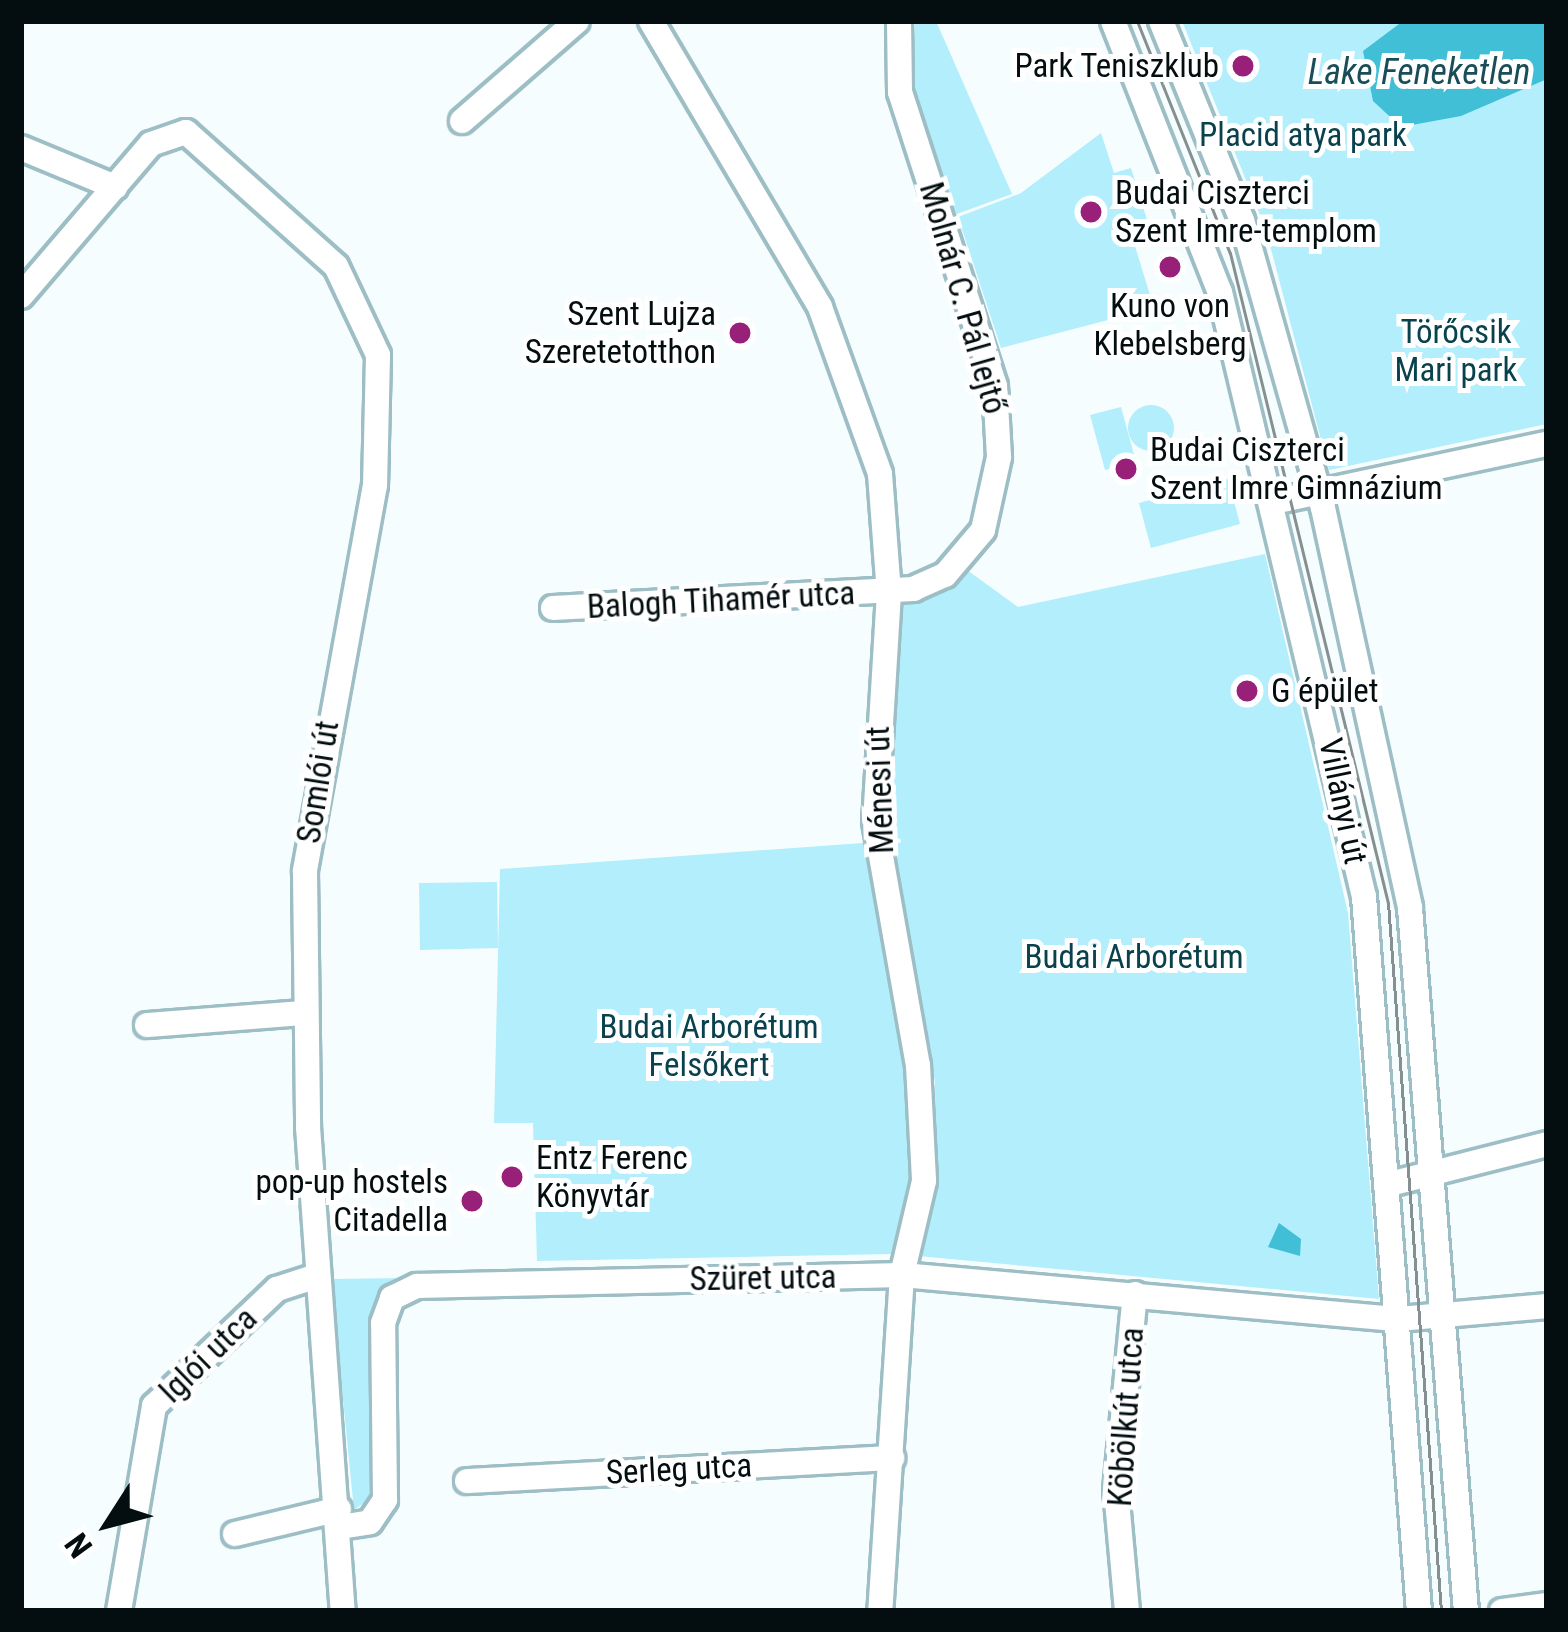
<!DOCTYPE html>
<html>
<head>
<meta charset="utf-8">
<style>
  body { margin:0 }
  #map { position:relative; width:1568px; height:1632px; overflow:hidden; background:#f6fdfe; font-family:"Roboto Condensed",sans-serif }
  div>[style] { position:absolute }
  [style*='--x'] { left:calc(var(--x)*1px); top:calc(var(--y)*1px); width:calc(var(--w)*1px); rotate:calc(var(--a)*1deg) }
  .green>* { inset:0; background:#b2eefb }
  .round { border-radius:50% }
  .water>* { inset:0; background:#40bfd6 }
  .roads { filter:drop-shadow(3px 0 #9dbec5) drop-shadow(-3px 0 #9dbec5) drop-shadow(0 3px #9dbec5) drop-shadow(0 -3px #9dbec5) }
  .minor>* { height:24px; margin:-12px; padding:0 12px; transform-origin:12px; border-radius:12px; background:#fff }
  .tram>* { height:3px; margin:-1.5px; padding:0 1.5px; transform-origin:1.5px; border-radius:1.5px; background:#879091 }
  .dots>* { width:33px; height:33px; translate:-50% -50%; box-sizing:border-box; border:6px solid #fff; border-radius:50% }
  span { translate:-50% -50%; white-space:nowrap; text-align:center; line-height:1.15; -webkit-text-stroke:10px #fff; paint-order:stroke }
  .poi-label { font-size:33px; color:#040e11 }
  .right { translate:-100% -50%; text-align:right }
  .left { translate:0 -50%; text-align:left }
  .park-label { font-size:33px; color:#09424c }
  .street-label { font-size:33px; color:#040e11 }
  .water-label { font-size:36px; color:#194e58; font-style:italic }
  .frame { position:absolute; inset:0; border:24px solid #040e11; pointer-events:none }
  .north { position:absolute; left:48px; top:1464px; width:120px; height:120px; -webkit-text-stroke:9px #fff; paint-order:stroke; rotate:234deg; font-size:33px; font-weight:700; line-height:48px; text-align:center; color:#040e11 }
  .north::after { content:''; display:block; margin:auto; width:42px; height:54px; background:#040e11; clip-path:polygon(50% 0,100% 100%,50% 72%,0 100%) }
</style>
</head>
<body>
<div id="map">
  <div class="green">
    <div style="clip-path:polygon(915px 21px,936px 21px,1012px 194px,954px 215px,912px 82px)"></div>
    <div style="clip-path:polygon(1182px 21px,1547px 21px,1547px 424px,1329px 470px,1266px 230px)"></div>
    <div style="clip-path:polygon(1101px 133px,1114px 173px,1131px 168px,1152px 236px,1134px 243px,1154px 308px,1001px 348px,958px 217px,1021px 193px)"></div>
    <div class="round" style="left:1128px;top:405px;width:46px;height:46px"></div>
    <div style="clip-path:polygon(1121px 407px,1136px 462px,1105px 470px,1090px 415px)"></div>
    <div style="clip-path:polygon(1228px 479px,1240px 524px,1151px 548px,1139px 503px)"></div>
    <div style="clip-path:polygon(1265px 554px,1348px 913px,1379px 1299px,918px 1256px,936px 1188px,935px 1082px,887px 808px,898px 604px,967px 570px,1018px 607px)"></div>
    <div style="clip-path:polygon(863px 843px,909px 1084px,909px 1185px,891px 1254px,537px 1261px,533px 1123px,494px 1123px,500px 869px)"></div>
    <div style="clip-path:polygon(497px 882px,498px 948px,420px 950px,419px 883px)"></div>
    <div style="clip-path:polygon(406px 1278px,376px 1307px,375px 1495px,354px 1510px,331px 1279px)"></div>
  </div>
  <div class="water">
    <div style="clip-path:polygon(1403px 21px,1547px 21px,1547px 79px,1461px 116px,1401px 127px,1373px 101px,1363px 51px)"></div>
    <div style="clip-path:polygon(1279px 1223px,1301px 1239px,1300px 1256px,1268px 1247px)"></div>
  </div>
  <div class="roads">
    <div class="minor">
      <div style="--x:651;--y:21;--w:332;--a:59.4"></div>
      <div style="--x:820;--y:307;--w:177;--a:70.2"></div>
      <div style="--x:880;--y:474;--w:119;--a:85.7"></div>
      <div style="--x:889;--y:593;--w:229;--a:93.5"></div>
      <div style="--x:875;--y:822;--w:247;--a:80"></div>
      <div style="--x:918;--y:1065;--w:116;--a:87"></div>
      <div style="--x:924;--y:1181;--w:97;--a:103.2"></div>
      <div style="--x:902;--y:1275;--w:337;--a:93.7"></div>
      <div style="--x:1113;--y:21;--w:291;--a:68.5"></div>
      <div style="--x:1220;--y:292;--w:622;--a:76.61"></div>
      <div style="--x:1364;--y:897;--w:716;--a:85.6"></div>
      <div style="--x:1161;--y:21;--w:215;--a:67.9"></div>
      <div style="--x:1242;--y:220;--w:299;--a:74.3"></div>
      <div style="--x:1323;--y:508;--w:409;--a:77.7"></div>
      <div style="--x:1410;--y:908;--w:705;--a:85.45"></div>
      <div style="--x:462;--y:121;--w:152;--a:-41"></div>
      <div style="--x:21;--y:148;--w:102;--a:22.5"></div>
      <div style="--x:21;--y:296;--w:200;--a:-49.5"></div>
      <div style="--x:151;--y:144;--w:37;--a:-19"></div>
      <div style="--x:186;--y:132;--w:201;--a:41.8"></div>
      <div style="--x:336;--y:266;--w:98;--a:64.7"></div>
      <div style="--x:378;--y:355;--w:130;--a:91.3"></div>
      <div style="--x:375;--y:485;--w:393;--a:100.3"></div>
      <div style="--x:305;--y:872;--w:255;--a:89.3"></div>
      <div style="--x:308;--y:1127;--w:485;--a:85.9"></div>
      <div style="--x:1273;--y:502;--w:280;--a:-12"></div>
      <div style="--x:553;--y:608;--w:361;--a:-3"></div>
      <div style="--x:913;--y:589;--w:35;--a:-24"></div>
      <div style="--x:945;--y:575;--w:59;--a:-49.8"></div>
      <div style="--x:983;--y:530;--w:75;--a:-77.6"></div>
      <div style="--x:999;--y:457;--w:71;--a:-93.2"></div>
      <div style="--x:995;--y:386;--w:309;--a:-107.9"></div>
      <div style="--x:900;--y:92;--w:71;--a:-90.8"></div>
      <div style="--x:147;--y:1025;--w:157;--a:-4.4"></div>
      <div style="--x:1390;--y:1184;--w:162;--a:-14.3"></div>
      <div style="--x:467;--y:1481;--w:426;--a:-3.1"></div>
      <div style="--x:340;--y:1527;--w:30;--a:-9"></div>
      <div style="--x:370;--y:1522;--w:27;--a:-56"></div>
      <div style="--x:385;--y:1500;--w:177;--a:-90.6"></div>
      <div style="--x:383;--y:1323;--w:27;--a:-70"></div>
      <div style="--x:392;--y:1298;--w:28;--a:-26"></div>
      <div style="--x:417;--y:1286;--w:485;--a:-1.3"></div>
      <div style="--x:902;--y:1275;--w:498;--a:5.1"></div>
      <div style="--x:1398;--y:1319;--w:150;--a:-5"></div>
      <div style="--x:235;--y:1534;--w:107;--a:-13.5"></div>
      <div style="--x:119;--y:1611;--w:208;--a:-80.3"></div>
      <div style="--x:154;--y:1406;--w:170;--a:-43.6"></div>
      <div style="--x:277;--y:1289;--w:42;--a:-18"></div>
      <div style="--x:1127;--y:1611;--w:121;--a:-95.2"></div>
      <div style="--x:1116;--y:1490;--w:197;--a:-84.5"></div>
      <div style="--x:1502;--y:1611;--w:45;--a:-7.6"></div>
    </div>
  </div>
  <div class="tram">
    <div style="--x:1137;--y:21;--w:250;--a:68.2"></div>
    <div style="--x:1230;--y:253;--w:669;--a:76.34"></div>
    <div style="--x:1388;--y:903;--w:710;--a:85.72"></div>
  </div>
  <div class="dots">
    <div style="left:1243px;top:66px;background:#992079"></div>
    <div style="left:1091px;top:212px;background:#992079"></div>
    <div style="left:1170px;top:267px;background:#992079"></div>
    <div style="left:740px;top:333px;background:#992079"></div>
    <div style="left:1126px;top:469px;background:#992079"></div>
    <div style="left:1247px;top:691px;background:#992079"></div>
    <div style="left:512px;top:1177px;background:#992079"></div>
    <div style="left:472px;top:1201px;background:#992079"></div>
  </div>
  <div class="poi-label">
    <span class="right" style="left:1219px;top:66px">Park Teniszklub</span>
    <span class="left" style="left:1115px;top:212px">Budai Ciszterci<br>Szent Imre-templom</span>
    <span style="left:1170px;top:325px">Kuno von<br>Klebelsberg</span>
    <span class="right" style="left:716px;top:333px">Szent Lujza<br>Szeretetotthon</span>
    <span class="left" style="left:1150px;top:469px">Budai Ciszterci<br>Szent Imre Gimnázium</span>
    <span class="left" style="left:1271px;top:691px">G épület</span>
    <span class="left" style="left:536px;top:1177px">Entz Ferenc<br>Könyvtár</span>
    <span class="right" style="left:448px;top:1201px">pop-up hostels<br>Citadella</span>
  </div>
  <div class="park-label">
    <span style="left:1303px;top:135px">Placid atya park</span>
    <span style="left:1456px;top:351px">Törőcsik<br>Mari park</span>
    <span style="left:1134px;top:957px">Budai Arborétum</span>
    <span style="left:709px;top:1046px">Budai Arborétum<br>Felsőkert</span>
  </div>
  <div class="street-label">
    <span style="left:963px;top:298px;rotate:74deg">Molnár C. Pál lejtő</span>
    <span style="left:721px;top:600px;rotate:-3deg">Balogh Tihamér utca</span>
    <span style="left:318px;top:782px;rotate:-81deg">Somlói út</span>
    <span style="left:880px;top:790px;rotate:-92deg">Ménesi út</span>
    <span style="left:1343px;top:801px;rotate:78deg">Villányi út</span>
    <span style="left:763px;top:1278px;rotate:-1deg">Szüret utca</span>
    <span style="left:208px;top:1355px;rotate:-44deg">Iglói utca</span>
    <span style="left:1126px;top:1417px;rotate:-86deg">Köbölkút utca</span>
    <span style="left:679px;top:1469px;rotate:-3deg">Serleg utca</span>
  </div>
  <div class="water-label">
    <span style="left:1419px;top:73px">Lake Feneketlen</span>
  </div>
  <div class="frame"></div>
  <div class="north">N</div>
</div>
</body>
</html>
